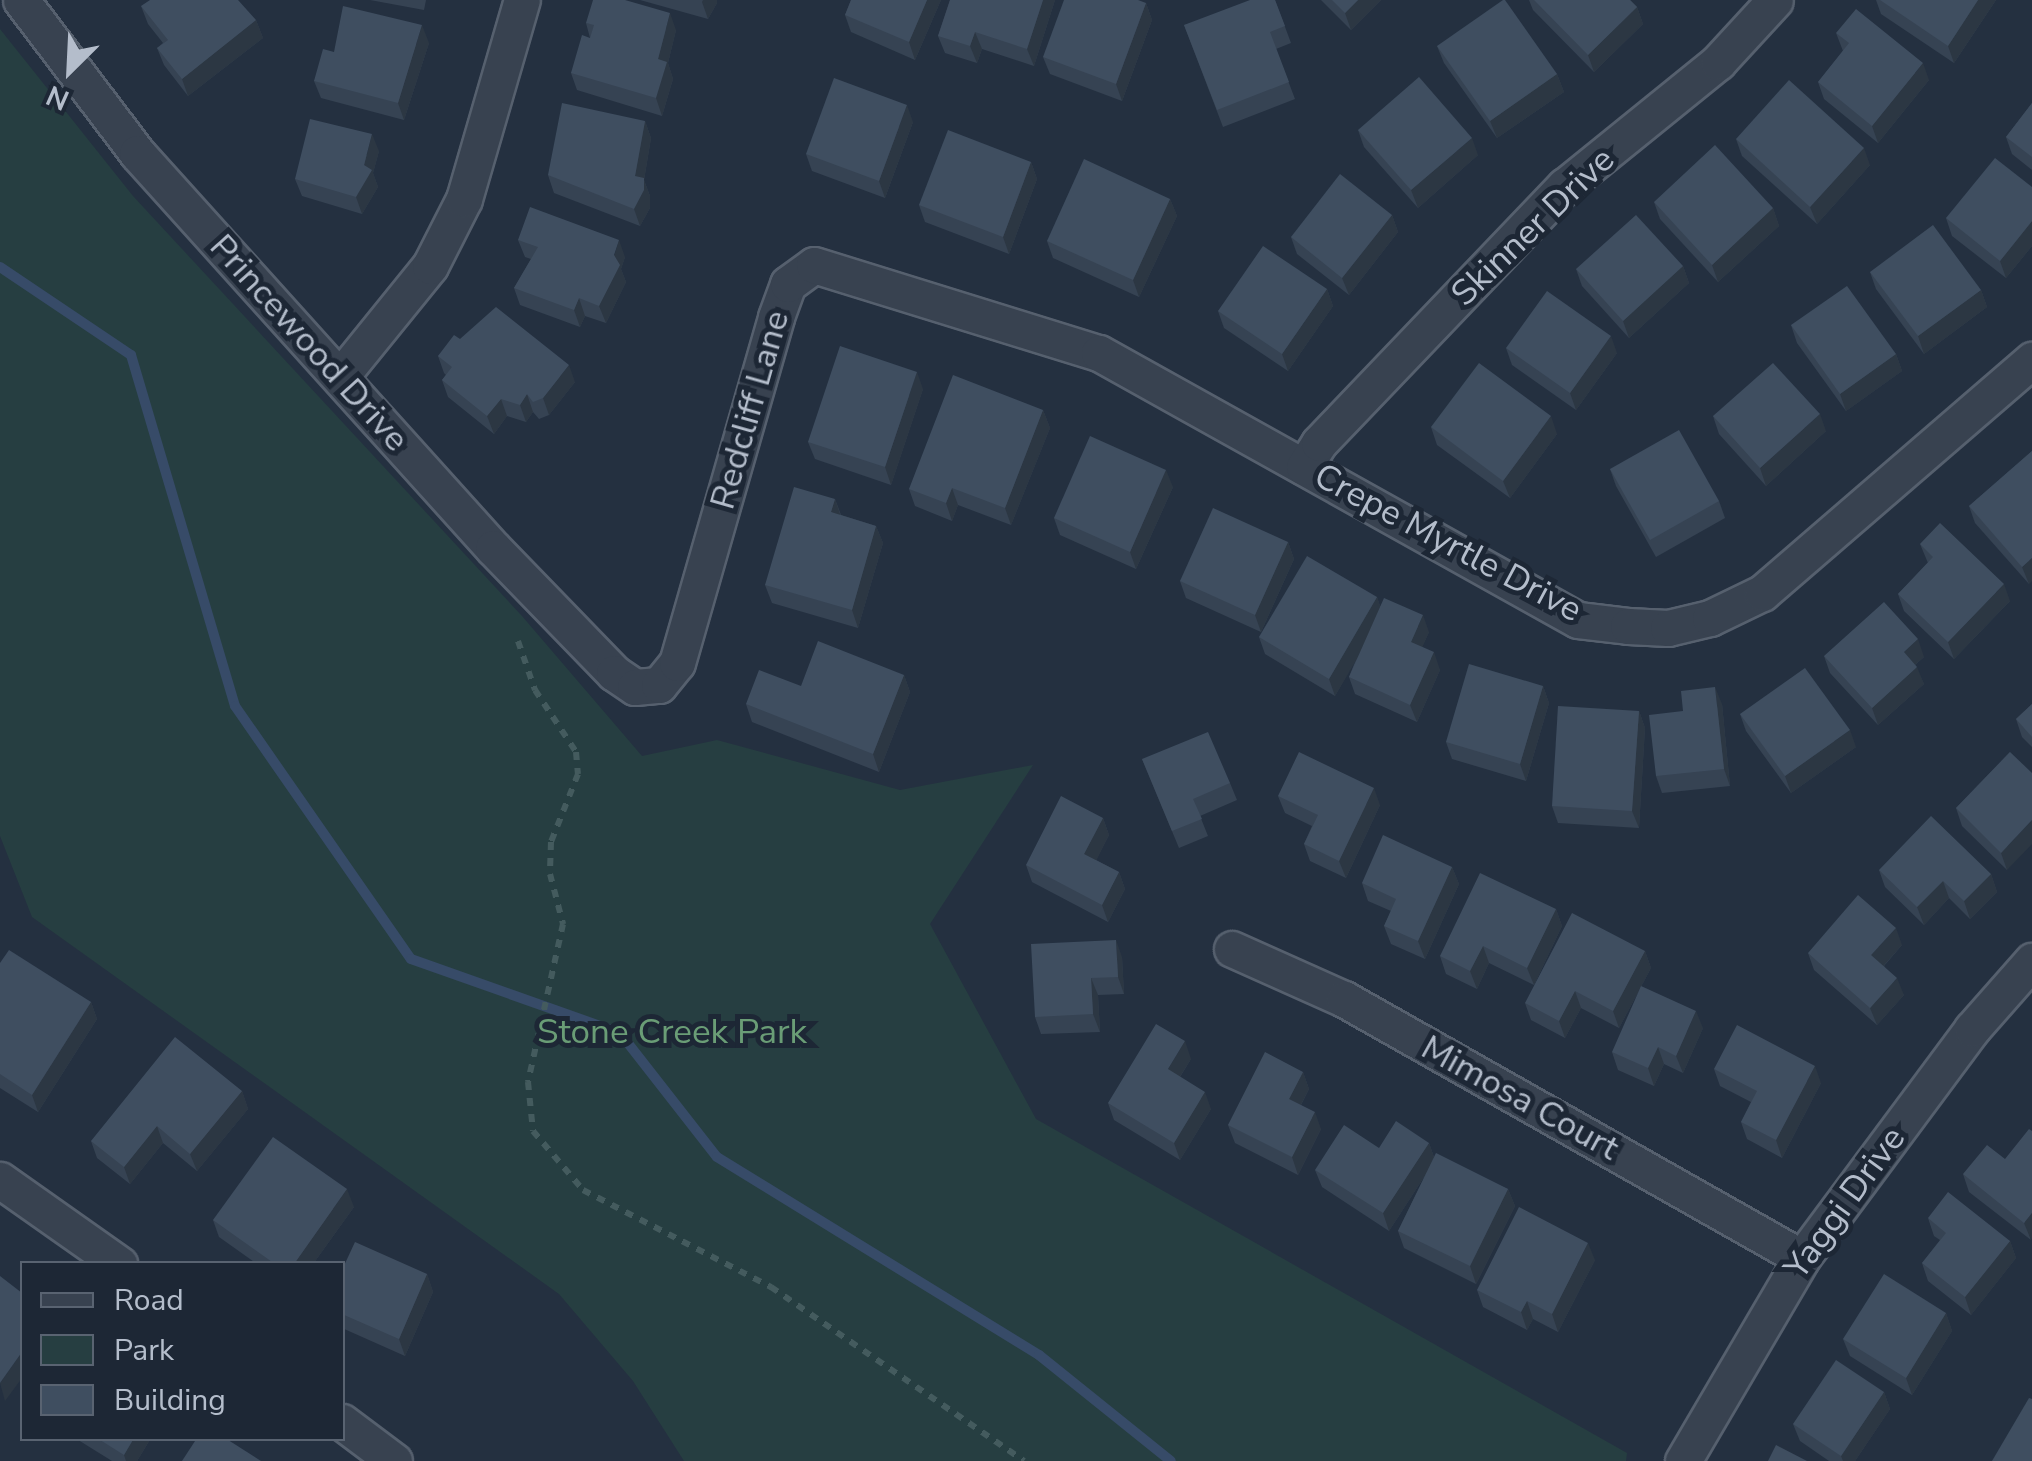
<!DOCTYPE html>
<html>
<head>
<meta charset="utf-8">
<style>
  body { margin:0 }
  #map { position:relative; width:2032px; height:1461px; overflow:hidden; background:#243040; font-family:"Nunito Sans",sans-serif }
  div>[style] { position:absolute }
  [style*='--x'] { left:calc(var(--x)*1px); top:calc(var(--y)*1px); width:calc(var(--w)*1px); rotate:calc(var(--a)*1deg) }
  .green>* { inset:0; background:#263e41 }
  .stream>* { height:10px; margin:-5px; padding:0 5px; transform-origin:5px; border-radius:5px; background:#374b68 }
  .path>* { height:6px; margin-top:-3px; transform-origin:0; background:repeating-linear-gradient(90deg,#445b5e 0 8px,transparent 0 16px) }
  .roads { filter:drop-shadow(2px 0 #56606e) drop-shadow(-2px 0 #56606e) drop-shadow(0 2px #56606e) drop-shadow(0 -2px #56606e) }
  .street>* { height:35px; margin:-17.5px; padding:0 17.5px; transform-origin:17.5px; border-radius:17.5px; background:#384250 }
  .wall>* { inset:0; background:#364353 }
  .shaded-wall>* { inset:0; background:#2c3743 }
  .building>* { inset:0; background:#3f4e60 }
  span { translate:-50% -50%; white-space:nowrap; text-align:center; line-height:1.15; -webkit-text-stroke:10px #1d2735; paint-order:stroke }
  .street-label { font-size:35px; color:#b4bdcb }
  .park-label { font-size:35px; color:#6a9d76 }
  .legend { position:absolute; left:20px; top:1261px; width:325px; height:180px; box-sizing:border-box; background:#1d2735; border:2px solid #596371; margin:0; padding:12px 18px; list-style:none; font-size:30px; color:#b4bdcb }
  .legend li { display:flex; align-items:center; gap:20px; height:50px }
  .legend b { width:50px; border:2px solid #596371 }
  .north { position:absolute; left:20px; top:20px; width:100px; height:100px; -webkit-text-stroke:8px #1d2735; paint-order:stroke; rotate:204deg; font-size:28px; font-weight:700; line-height:40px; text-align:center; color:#b4bdcb }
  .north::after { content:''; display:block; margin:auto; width:35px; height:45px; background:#b4bdcb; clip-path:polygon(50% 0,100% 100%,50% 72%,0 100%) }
</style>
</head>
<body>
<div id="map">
  <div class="green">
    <div style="clip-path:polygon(0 29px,133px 196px,522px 616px,642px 756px,717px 740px,900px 790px,1033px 765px,930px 924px,1036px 1119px,1627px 1453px,1626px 1461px,684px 1461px,633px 1381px,559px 1294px,32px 917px,0 836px)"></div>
  </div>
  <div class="stream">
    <div style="--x:0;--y:267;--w:158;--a:33.9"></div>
    <div style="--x:131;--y:355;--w:366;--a:73.5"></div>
    <div style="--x:235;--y:706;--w:308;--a:55.2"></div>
    <div style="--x:411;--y:959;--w:222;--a:19.5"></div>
    <div style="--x:620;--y:1033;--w:157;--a:52"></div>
    <div style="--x:717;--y:1157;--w:378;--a:31.6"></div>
    <div style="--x:1039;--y:1355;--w:169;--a:38.8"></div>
  </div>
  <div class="path">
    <div style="--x:518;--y:641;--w:52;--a:70.9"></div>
    <div style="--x:535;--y:690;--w:74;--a:56.5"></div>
    <div style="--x:576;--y:752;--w:22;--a:85"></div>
    <div style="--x:578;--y:774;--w:73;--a:111.7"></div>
    <div style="--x:551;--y:842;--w:32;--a:92"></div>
    <div style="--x:550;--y:874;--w:52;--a:75.4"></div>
    <div style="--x:563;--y:924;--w:162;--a:102.5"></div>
    <div style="--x:528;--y:1082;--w:49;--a:84.2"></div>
    <div style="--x:533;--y:1131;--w:77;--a:49.7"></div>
    <div style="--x:583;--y:1190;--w:212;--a:27.3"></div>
    <div style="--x:771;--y:1287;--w:307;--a:34.5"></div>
  </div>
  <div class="roads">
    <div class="street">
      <div style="--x:21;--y:0;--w:192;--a:52.8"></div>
      <div style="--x:137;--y:153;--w:532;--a:47.97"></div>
      <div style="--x:493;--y:548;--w:174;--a:45.9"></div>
      <div style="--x:614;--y:673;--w:25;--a:34"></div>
      <div style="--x:635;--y:687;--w:24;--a:-5"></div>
      <div style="--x:659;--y:685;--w:28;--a:-51"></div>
      <div style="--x:677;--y:663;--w:360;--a:-74"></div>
      <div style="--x:776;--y:317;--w:35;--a:-70"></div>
      <div style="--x:788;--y:284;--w:32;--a:-36"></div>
      <div style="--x:814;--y:265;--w:298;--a:17.2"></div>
      <div style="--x:1099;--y:353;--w:548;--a:29.14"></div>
      <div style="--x:1578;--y:620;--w:50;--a:6.8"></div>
      <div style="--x:1628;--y:626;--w:40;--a:2.9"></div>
      <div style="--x:1668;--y:628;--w:43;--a:-13.4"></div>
      <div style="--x:1710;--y:618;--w:58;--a:-25.7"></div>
      <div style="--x:1762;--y:593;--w:357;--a:-40.8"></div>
      <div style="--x:340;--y:377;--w:143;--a:-51"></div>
      <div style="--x:430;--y:266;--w:75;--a:-63.1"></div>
      <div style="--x:464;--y:199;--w:207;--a:-73.8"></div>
      <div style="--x:1304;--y:467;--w:28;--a:-58"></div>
      <div style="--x:1319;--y:443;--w:356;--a:-46.3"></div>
      <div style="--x:1565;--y:186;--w:197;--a:-39"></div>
      <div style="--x:1718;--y:62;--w:84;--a:-47.4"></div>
      <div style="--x:1232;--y:949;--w:123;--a:24.1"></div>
      <div style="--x:1344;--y:999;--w:526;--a:29.49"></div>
      <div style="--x:0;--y:1180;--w:146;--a:35.2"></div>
      <div style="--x:342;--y:1422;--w:65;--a:36.9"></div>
      <div style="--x:1683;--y:1461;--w:235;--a:-59.6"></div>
      <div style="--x:1802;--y:1258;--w:285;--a:-53.4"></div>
      <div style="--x:1972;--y:1029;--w:91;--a:-48.6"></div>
    </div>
  </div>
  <div class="wall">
    <div style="clip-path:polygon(370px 0,426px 0,424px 10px)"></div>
    <div style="clip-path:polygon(640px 0,717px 0,717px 3px,708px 19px)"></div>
    <div style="clip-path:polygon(851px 0,941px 0,915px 60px,851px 32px,845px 15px)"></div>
    <div style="clip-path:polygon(950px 0,1055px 0,1034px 66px,982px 49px,977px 63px,945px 53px,938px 36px)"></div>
    <div style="clip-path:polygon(1275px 0,1291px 43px,1276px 49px,1295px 99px,1223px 127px,1184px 25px)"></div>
    <div style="clip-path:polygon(1321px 0,1381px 0,1351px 30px)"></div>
    <div style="clip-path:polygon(1529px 0,1630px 0,1637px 7px,1643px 24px,1594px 72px,1533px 10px)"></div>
    <div style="clip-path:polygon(1876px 0,1996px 0,1954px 63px,1881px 14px)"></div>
    <div style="clip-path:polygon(1146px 3px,1152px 20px,1122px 101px,1050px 74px,1043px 57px)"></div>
    <div style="clip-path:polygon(141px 6px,256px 20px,263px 38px,188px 96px,164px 65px,157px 48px,163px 43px,148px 24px)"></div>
    <div style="clip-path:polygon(586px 23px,676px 30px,668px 63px,673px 79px,662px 116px,577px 90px,571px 73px,590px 38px)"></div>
    <div style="clip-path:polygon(1836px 33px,1929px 80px,1878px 143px,1824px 99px,1818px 82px,1843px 51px)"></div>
    <div style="clip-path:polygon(429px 43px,404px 120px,321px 98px,314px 81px,334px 52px)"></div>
    <div style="clip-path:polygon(1437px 46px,1557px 74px,1564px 92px,1497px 138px,1444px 63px)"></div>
    <div style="clip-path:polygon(2032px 103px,2032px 170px,2012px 154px,2006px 137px)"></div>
    <div style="clip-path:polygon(645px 121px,651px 138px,644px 180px,650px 196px,650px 208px,640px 226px,554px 193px,548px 175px)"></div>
    <div style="clip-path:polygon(913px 122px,885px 198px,812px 171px,806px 154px)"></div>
    <div style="clip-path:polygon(1358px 130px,1478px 155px,1418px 208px,1364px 147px)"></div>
    <div style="clip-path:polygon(1736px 139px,1870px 165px,1817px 224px,1742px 156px)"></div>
    <div style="clip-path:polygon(379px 151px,373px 173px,378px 187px,362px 214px,302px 196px,295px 179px)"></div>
    <div style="clip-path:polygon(1031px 162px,1037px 179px,1009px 254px,925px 222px,919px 205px)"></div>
    <div style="clip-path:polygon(2032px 187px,2032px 246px,2006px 278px,1952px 236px,1946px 218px)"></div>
    <div style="clip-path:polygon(1170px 199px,1177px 216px,1139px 297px,1053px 258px,1047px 241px)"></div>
    <div style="clip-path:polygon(1654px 202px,1773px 208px,1779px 226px,1718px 282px,1660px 219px)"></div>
    <div style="clip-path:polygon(1392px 215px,1398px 232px,1349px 295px,1297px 254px,1291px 237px)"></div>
    <div style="clip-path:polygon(518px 240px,625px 257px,621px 269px,626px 282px,606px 323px,585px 316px,580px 327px,520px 305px,514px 288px,531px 259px,525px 257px)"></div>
    <div style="clip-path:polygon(1683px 266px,1689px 283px,1629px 338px,1582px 286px,1576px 269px)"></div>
    <div style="clip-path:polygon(1870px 272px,1981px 290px,1987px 307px,1924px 354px,1876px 289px)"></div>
    <div style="clip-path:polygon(1327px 289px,1333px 306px,1288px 371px,1224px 328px,1218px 311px)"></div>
    <div style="clip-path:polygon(1791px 325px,1896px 354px,1902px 371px,1846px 411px,1797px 343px)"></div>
    <div style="clip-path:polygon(460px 339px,575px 382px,549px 415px,539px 419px,533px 412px,526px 422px,507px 416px,494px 434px,448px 397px,442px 380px,446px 375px,444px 373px,438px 356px)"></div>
    <div style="clip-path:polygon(1506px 348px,1617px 353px,1576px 410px,1512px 365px)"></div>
    <div style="clip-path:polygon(923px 389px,891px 485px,815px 459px,808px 442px)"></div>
    <div style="clip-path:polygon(1043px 410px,1050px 428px,1011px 525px,958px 505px,952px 521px,915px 506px,909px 489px)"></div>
    <div style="clip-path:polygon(1713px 416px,1826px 431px,1766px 486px,1719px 434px)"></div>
    <div style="clip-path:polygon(1431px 427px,1557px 434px,1510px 498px,1437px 445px)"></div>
    <div style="clip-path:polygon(2032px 451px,2029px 584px,1975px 523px,1969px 506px)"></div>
    <div style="clip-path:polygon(1610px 469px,1719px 501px,1725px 518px,1656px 557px,1616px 486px)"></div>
    <div style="clip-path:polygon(1173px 487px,1136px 569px,1060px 535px,1054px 518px)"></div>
    <div style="clip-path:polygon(835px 499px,841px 515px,876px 526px,883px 543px,858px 628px,772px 603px,765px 585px)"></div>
    <div style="clip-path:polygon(1288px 542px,1294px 559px,1261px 632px,1186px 598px,1180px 581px)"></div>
    <div style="clip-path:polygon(1920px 544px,2010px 601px,1954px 659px,1904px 611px,1898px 594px,1928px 563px)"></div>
    <div style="clip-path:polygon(1377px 597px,1380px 606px,1429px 632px,1422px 647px,1440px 670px,1417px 722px,1355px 694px,1349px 677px,1356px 659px,1335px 696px,1265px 654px,1259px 637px)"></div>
    <div style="clip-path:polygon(1824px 656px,1924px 657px,1915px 665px,1924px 684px,1878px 725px,1830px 673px)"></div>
    <div style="clip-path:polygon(904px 675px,910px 692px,879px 772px,752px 722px,746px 704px,801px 686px)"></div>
    <div style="clip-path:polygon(1543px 686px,1549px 703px,1526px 781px,1452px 759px,1446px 742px)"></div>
    <div style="clip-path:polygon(1722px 704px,1730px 786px,1662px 793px,1656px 776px,1683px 711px)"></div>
    <div style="clip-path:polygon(2032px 704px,2032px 747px,2022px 737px,2016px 719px)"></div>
    <div style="clip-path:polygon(1639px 711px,1645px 728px,1639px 828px,1558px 823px,1552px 806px)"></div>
    <div style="clip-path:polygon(1740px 714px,1856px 747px,1791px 793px,1746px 731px)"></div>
    <div style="clip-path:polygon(2010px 752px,2007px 870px,1962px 826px,1956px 808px)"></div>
    <div style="clip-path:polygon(1142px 759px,1230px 783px,1237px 800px,1200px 816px,1208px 836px,1179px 848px)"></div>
    <div style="clip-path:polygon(1278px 796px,1380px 805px,1346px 878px,1310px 861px,1304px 844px,1312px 826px,1285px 813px)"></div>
    <div style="clip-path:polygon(1103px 818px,1109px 835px,1096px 860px,1119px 872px,1125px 889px,1108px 922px,1032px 882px,1026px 865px)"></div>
    <div style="clip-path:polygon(1452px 867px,1459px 884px,1425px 959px,1391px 944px,1384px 926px,1391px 911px,1368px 901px,1362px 883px)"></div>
    <div style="clip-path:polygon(1879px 870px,1991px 874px,1997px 892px,1970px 919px,1949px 898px,1924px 925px,1885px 887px)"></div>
    <div style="clip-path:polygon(1556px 909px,1562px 926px,1534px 985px,1489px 963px,1477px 989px,1446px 974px,1440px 956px)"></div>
    <div style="clip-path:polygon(1902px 945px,1884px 966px,1904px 995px,1877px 1025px,1814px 970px,1808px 953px)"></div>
    <div style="clip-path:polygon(1645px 951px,1651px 968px,1619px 1028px,1581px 1008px,1565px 1038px,1531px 1020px,1525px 1003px)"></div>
    <div style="clip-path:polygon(1122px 957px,1124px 994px,1098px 995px,1100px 1032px,1041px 1034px,1035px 1017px)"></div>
    <div style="clip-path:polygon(0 963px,91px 1002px,97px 1019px,38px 1112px,0 1088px)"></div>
    <div style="clip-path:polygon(1703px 1028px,1683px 1073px,1664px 1064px,1654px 1086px,1618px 1070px,1612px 1052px)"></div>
    <div style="clip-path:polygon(1191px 1059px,1180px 1077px,1211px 1109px,1180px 1160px,1114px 1120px,1108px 1103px)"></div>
    <div style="clip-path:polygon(1714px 1069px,1821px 1083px,1782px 1158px,1747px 1139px,1741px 1122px,1751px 1102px,1720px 1086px)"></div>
    <div style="clip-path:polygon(1303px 1072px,1309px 1089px,1301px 1105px,1321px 1129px,1298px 1175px,1235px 1143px,1228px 1125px)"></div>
    <div style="clip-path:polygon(242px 1091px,248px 1109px,197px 1171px,163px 1143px,130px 1184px,97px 1158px,91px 1141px)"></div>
    <div style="clip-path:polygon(1429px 1143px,1434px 1157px,1508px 1189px,1515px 1206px,1476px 1284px,1404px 1248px,1398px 1231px,1426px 1174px,1389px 1231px,1322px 1187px,1315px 1170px,1379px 1148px)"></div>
    <div style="clip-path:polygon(2005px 1159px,2031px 1240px,1969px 1192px,1963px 1174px)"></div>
    <div style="clip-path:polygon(354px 1207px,313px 1264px,257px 1264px,219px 1237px,213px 1220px)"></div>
    <div style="clip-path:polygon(1928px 1218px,2010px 1241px,2016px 1258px,1971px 1315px,1928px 1281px,1922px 1263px,1940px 1240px,1934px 1236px)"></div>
    <div style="clip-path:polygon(1595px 1260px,1558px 1332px,1533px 1319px,1527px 1330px,1483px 1307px,1477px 1290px)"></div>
    <div style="clip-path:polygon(342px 1270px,427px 1274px,433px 1292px,405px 1356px,342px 1328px)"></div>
    <div style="clip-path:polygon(1946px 1313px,1952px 1331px,1912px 1395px,1850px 1356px,1843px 1339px)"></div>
    <div style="clip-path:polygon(1884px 1392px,1890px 1409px,1855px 1461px,1829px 1461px,1800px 1441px,1793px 1424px)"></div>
    <div style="clip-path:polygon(75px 1438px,151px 1438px,137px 1461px,112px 1461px)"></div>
  </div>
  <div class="shaded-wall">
    <div style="clip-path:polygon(703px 0,717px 0,717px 3px,708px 19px,702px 2px)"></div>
    <div style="clip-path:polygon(927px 0,941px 0,915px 60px,909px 42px)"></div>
    <div style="clip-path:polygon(1043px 0,1055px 0,1034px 66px,1027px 49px)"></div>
    <div style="clip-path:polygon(1358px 0,1381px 0,1351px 30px,1345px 13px)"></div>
    <div style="clip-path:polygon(1978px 0,1996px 0,1954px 63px,1948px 46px)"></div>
    <div style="clip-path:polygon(1146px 3px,1152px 20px,1122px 101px,1116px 84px)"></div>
    <div style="clip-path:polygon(1637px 7px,1643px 24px,1594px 72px,1588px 55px)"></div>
    <div style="clip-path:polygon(670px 13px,676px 30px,668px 63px,673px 79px,662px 116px,656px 98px,658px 59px)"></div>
    <div style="clip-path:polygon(256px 20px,263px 38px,188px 96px,182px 79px)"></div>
    <div style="clip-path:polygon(422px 25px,429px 43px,404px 120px,398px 103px)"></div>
    <div style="clip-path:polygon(975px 32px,982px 49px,977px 63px,970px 46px)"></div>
    <div style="clip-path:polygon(1923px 63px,1929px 80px,1878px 143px,1872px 126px)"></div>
    <div style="clip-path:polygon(1557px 74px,1564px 92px,1497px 138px,1490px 121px)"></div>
    <div style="clip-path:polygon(907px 105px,913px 122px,885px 198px,879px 181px)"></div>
    <div style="clip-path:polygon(645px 121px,651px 138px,644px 180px,650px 196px,650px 208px,640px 226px,634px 209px,635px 176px)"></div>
    <div style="clip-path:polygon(372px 134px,379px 151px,373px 173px,378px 187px,362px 214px,356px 197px)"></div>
    <div style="clip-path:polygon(1472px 138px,1478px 155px,1418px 208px,1411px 190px)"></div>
    <div style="clip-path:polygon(1864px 148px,1870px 165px,1817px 224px,1810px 207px)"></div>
    <div style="clip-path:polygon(1031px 162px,1037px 179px,1009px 254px,1003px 237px)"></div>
    <div style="clip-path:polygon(1170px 199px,1177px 216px,1139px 297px,1133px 280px)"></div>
    <div style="clip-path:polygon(1773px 208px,1779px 226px,1718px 282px,1712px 265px)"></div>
    <div style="clip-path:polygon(1392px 215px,1398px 232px,1349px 295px,1342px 278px)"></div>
    <div style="clip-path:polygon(2032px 221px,2032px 246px,2006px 278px,2000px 261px)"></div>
    <div style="clip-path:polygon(619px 240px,625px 257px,621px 269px,626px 282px,606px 323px,599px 306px)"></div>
    <div style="clip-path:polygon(1683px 266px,1689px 283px,1629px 338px,1623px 321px)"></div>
    <div style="clip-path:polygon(1327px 289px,1333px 306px,1288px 371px,1282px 354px)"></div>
    <div style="clip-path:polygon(1981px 290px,1987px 307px,1924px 354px,1918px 336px)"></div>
    <div style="clip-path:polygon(579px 298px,585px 316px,580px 327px,574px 310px)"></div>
    <div style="clip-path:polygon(1611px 336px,1617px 353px,1576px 410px,1570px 393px)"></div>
    <div style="clip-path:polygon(1896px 354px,1902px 371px,1846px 411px,1840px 394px)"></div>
    <div style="clip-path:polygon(569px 365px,575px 382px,549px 415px,543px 398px)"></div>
    <div style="clip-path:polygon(917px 372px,923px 389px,891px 485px,885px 467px)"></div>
    <div style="clip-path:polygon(527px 394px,533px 412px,526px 422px,520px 405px)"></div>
    <div style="clip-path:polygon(501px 399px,507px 416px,494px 434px,487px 416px)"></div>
    <div style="clip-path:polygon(1043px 410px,1050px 428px,1011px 525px,1005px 508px)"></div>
    <div style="clip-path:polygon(1820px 414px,1826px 431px,1766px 486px,1760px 468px)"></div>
    <div style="clip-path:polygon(1551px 416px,1557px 434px,1510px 498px,1503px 481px)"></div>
    <div style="clip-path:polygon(1166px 470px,1173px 487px,1136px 569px,1130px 552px)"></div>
    <div style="clip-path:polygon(952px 488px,958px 505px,952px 521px,946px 503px)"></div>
    <div style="clip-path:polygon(835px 499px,841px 517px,831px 512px)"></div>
    <div style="clip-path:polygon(876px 526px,883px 543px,858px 628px,852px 610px)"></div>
    <div style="clip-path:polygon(1288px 542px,1294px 559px,1261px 632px,1255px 615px)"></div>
    <div style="clip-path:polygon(2032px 558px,2032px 581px,2029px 584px,2022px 567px)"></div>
    <div style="clip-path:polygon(2004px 584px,2010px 601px,1954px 659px,1948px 642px)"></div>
    <div style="clip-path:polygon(1377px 597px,1383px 615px,1335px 696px,1329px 679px)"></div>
    <div style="clip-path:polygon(1423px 615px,1429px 632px,1417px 659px,1411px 642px)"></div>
    <div style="clip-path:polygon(1918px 639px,1924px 657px,1910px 669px,1904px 652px)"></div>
    <div style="clip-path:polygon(1434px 652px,1440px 670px,1417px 722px,1410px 705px)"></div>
    <div style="clip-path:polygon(1917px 667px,1924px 684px,1878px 725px,1872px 708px)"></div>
    <div style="clip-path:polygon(904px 675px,910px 692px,879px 772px,873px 754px)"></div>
    <div style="clip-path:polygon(1543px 686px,1549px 703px,1526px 781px,1520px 764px)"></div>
    <div style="clip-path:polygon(1715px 687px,1722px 704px,1730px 786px,1724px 769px)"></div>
    <div style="clip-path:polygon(1639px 711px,1645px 728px,1639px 828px,1632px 811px)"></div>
    <div style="clip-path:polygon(1850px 730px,1856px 747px,1791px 793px,1785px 776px)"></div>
    <div style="clip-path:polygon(1374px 788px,1380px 805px,1346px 878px,1339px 861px)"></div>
    <div style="clip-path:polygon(1103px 818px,1109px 835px,1091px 871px,1084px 854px)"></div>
    <div style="clip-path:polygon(2032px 820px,2032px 844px,2007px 870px,2001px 853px)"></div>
    <div style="clip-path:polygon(1452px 867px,1459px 884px,1425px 959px,1418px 941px)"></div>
    <div style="clip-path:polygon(1119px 872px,1125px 889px,1108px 922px,1102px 905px)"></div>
    <div style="clip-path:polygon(1991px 874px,1997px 892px,1970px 919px,1964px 901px)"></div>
    <div style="clip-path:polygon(1943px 881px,1949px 898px,1924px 925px,1917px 907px)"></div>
    <div style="clip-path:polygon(1556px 909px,1562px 926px,1534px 985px,1527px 968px)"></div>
    <div style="clip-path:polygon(1896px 928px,1902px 945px,1878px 972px,1871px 955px)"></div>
    <div style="clip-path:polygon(1116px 940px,1122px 957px,1124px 994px,1118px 977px)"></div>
    <div style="clip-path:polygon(1483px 946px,1489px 963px,1477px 989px,1470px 971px)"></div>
    <div style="clip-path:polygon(1645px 951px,1651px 968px,1619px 1028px,1613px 1011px)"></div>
    <div style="clip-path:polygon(1091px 978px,1098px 995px,1100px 1032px,1093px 1014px)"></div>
    <div style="clip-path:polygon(1897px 978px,1904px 995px,1877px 1025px,1870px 1008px)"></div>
    <div style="clip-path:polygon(1575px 991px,1581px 1008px,1565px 1038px,1559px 1021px)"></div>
    <div style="clip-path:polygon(91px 1002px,97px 1019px,38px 1112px,32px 1095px)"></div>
    <div style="clip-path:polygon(1696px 1011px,1703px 1028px,1683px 1073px,1676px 1056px)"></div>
    <div style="clip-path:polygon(1185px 1041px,1191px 1059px,1174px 1086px,1168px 1069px)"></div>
    <div style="clip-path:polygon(1658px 1047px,1664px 1064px,1654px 1086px,1648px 1068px)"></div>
    <div style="clip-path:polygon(1815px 1066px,1821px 1083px,1782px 1158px,1776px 1140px)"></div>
    <div style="clip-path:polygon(1303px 1072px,1309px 1089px,1295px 1116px,1289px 1099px)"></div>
    <div style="clip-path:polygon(242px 1091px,248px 1109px,197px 1171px,190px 1154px)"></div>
    <div style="clip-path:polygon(1205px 1092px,1211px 1109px,1180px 1160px,1174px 1143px)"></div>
    <div style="clip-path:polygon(1315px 1112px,1321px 1129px,1298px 1175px,1292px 1157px)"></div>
    <div style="clip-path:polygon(157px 1126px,163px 1143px,130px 1184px,124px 1167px)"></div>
    <div style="clip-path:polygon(1429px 1143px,1435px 1160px,1389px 1231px,1383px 1213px)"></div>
    <div style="clip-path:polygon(347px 1189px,354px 1207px,313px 1264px,294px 1264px)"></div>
    <div style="clip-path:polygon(1508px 1189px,1515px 1206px,1476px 1284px,1470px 1266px)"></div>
    <div style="clip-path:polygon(2032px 1213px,2032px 1238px,2031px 1240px,2024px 1223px)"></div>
    <div style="clip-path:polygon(2010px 1241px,2016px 1258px,1971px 1315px,1965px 1297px)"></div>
    <div style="clip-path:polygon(1588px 1243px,1595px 1260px,1558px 1332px,1552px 1314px)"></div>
    <div style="clip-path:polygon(427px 1274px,433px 1292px,405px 1356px,399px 1339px)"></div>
    <div style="clip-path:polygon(1527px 1301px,1533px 1319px,1527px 1330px,1521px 1312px)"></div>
    <div style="clip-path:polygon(1946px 1313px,1952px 1331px,1912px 1395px,1906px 1378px)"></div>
    <div style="clip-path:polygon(22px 1352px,22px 1378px,5px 1401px,0 1383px)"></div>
    <div style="clip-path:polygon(1884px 1392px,1890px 1409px,1855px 1461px,1843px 1461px,1841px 1456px)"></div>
    <div style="clip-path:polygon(134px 1438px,151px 1438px,137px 1461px,126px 1461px,124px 1455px)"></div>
  </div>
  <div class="building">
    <div style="clip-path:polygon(150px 0,238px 0,256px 20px,182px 79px,157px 48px,168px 40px,141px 6px)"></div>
    <div style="clip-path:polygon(593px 0,625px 0,670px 13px,658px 59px,667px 62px,656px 98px,571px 73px,582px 35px,590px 38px,594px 25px,586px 23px)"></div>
    <div style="clip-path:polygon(851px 0,927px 0,909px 42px,845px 15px)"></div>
    <div style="clip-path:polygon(950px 0,1043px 0,1027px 49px,975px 32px,970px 46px,938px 36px)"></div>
    <div style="clip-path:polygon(1064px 0,1138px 0,1146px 3px,1116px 84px,1043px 57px)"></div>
    <div style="clip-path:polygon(1250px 0,1275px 0,1285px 26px,1270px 32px,1289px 82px,1217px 110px,1184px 25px)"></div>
    <div style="clip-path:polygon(1332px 0,1358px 0,1345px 13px)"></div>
    <div style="clip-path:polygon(1503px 0,1505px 0,1557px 74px,1490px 121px,1437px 46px)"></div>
    <div style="clip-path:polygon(1534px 0,1630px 0,1637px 7px,1588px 55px)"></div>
    <div style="clip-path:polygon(1880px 0,1978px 0,1948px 46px)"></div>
    <div style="clip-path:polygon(343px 6px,422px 25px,398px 103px,314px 81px,323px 49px,334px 52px)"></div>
    <div style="clip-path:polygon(1856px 9px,1923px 63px,1872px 126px,1818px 82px,1849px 43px,1836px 33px)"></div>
    <div style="clip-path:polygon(1419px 77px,1472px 138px,1411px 190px,1358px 130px)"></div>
    <div style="clip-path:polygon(834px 78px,907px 105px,879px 181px,806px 154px)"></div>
    <div style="clip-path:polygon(1789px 80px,1864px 148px,1810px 207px,1736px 139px)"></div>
    <div style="clip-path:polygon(562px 103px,645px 121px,635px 176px,644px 178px,644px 190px,634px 209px,548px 175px)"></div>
    <div style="clip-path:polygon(2032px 103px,2032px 157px,2006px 137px)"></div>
    <div style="clip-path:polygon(310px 119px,372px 134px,364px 165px,372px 170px,356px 197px,295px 179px)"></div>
    <div style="clip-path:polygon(948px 130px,1031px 162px,1003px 237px,919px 205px)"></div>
    <div style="clip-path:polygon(1715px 145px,1773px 208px,1712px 265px,1654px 202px)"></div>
    <div style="clip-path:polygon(1995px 158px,2032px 187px,2032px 221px,2000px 261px,1946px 218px)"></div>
    <div style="clip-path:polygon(1084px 159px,1170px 199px,1133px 280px,1047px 241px)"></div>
    <div style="clip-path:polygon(1340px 174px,1392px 215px,1342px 278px,1291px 237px)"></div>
    <div style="clip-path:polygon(530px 207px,619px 240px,614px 255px,620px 265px,599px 306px,579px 298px,574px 310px,514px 288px,538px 247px,518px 240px)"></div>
    <div style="clip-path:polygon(1636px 215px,1683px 266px,1623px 321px,1576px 269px)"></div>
    <div style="clip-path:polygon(1933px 225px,1981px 290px,1918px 336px,1870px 272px)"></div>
    <div style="clip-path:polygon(1263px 246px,1327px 289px,1282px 354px,1218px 311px)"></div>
    <div style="clip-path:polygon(1847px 286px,1896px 354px,1840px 394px,1791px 325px)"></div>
    <div style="clip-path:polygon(1547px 291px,1611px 336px,1570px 393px,1506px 348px)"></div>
    <div style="clip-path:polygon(496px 307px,569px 365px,543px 398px,533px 402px,527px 394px,520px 405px,501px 399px,487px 416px,442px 380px,452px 367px,438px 356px,454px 335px,460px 339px)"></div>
    <div style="clip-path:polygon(840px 346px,917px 372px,885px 467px,808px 442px)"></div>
    <div style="clip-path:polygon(1479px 363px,1551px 416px,1503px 481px,1431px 427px)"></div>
    <div style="clip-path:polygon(1773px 363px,1820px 414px,1760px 468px,1713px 416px)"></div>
    <div style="clip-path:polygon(953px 375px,1043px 410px,1005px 508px,952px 488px,946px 503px,909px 489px)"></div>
    <div style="clip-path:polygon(1679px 430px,1719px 501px,1650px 540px,1610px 469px)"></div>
    <div style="clip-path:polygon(1090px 436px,1166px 470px,1130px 552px,1054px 518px)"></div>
    <div style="clip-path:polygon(2032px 451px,2032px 558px,2022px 567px,1969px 506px)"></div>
    <div style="clip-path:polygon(794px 487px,835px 499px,831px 512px,876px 526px,852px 610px,765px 585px)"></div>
    <div style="clip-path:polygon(1213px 508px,1288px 542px,1255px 615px,1180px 581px)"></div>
    <div style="clip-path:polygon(1940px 523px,2004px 584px,1948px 642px,1898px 594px,1933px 557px,1920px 544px)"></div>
    <div style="clip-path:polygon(1307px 556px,1377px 597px,1329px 679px,1259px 637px)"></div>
    <div style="clip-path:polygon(1384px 598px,1423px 615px,1411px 642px,1434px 652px,1410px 705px,1349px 677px)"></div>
    <div style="clip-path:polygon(1884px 602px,1918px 639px,1904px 652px,1917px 667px,1872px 708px,1824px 656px)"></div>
    <div style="clip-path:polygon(818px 641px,904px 675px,873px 754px,746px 704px,759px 670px,801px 686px)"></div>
    <div style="clip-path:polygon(1469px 664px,1543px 686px,1520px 764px,1446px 742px)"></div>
    <div style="clip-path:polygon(1805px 668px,1850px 730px,1785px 776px,1740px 714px)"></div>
    <div style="clip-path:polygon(1715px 687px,1724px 769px,1656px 776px,1649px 715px,1683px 711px,1681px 691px)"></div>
    <div style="clip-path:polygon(2032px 704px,2032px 737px,2016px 719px)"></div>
    <div style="clip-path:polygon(1558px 706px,1639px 711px,1632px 811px,1552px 806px)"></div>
    <div style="clip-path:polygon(1208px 732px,1230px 783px,1193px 799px,1202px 819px,1172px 831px,1142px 759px)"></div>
    <div style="clip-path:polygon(1299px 752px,1374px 788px,1339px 861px,1304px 844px,1318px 815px,1278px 796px)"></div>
    <div style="clip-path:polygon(2010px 752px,2032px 773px,2032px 820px,2001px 853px,1956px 808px)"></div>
    <div style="clip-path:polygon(1061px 796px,1103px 818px,1084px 854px,1119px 872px,1102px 905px,1026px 865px)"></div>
    <div style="clip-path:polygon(1931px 816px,1991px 874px,1964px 901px,1943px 881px,1917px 907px,1879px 870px)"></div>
    <div style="clip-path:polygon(1383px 835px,1452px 867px,1418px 941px,1384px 926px,1396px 899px,1362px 883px)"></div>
    <div style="clip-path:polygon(1480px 873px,1556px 909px,1527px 968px,1483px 946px,1470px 971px,1440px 956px)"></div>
    <div style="clip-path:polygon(1858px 895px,1896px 928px,1871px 955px,1897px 978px,1870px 1008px,1808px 953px)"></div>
    <div style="clip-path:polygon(1572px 913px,1645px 951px,1613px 1011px,1575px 991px,1559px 1021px,1525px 1003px)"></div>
    <div style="clip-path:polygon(1116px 940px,1118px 977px,1091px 978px,1093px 1014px,1035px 1017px,1031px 944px)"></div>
    <div style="clip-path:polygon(9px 950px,91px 1002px,32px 1095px,0 1074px,0 963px)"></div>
    <div style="clip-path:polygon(1641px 986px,1696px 1011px,1676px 1056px,1658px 1047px,1648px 1068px,1612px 1052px)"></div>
    <div style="clip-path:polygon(1156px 1024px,1185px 1041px,1168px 1069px,1205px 1092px,1174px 1143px,1108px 1103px)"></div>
    <div style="clip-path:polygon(1737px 1025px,1815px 1066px,1776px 1140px,1741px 1122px,1757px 1091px,1714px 1069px)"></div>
    <div style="clip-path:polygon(175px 1037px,242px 1091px,190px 1154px,157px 1126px,124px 1167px,91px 1141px)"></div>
    <div style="clip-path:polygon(1265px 1052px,1303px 1072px,1289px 1099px,1315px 1112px,1292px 1157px,1228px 1125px)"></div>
    <div style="clip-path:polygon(1396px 1121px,1429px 1143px,1383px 1213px,1315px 1170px,1344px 1125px,1379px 1148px)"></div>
    <div style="clip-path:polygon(2029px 1129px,2032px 1131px,2032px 1213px,2024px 1223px,1963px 1174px,1987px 1145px,2005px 1159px)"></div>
    <div style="clip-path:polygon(273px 1137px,347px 1189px,294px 1264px,275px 1264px,213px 1220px)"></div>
    <div style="clip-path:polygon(1436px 1153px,1508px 1189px,1470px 1266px,1398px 1231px)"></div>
    <div style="clip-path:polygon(1948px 1192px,2010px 1241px,1965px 1297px,1922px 1263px,1946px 1233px,1928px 1218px)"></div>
    <div style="clip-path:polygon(1519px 1207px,1588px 1243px,1552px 1314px,1527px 1301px,1521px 1312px,1477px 1290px)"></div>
    <div style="clip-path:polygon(355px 1242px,427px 1274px,399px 1339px,342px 1314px,342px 1270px)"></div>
    <div style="clip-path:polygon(1884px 1274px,1946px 1313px,1906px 1378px,1843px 1339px)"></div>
    <div style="clip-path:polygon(0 1276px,22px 1293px,22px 1352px,0 1383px)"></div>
    <div style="clip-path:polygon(1836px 1360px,1884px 1392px,1841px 1456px,1793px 1424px)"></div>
    <div style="clip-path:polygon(2029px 1398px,2032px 1399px,2032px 1461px,1992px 1461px)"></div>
    <div style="clip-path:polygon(97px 1438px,134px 1438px,124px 1455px)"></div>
    <div style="clip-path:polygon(197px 1438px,225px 1438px,261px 1461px,182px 1461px)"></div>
    <div style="clip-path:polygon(1776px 1445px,1807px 1461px,1768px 1461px)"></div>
  </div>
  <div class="street-label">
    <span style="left:1533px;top:227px;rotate:-44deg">Skinner Drive</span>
    <span style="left:309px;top:343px;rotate:48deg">Princewood Drive</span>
    <span style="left:750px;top:410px;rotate:-74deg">Redcliff Lane</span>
    <span style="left:1448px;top:543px;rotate:28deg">Crepe Myrtle Drive</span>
    <span style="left:1520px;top:1098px;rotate:29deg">Mimosa Court</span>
    <span style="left:1845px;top:1203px;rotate:-54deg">Yaggi Drive</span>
  </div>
  <div class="park-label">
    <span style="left:672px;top:1032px">Stone Creek Park</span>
  </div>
  <ul class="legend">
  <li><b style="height:12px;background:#384250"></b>Road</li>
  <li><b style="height:28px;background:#263e41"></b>Park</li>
  <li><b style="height:28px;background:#3f4e60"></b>Building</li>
  </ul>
  <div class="north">N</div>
</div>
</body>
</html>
